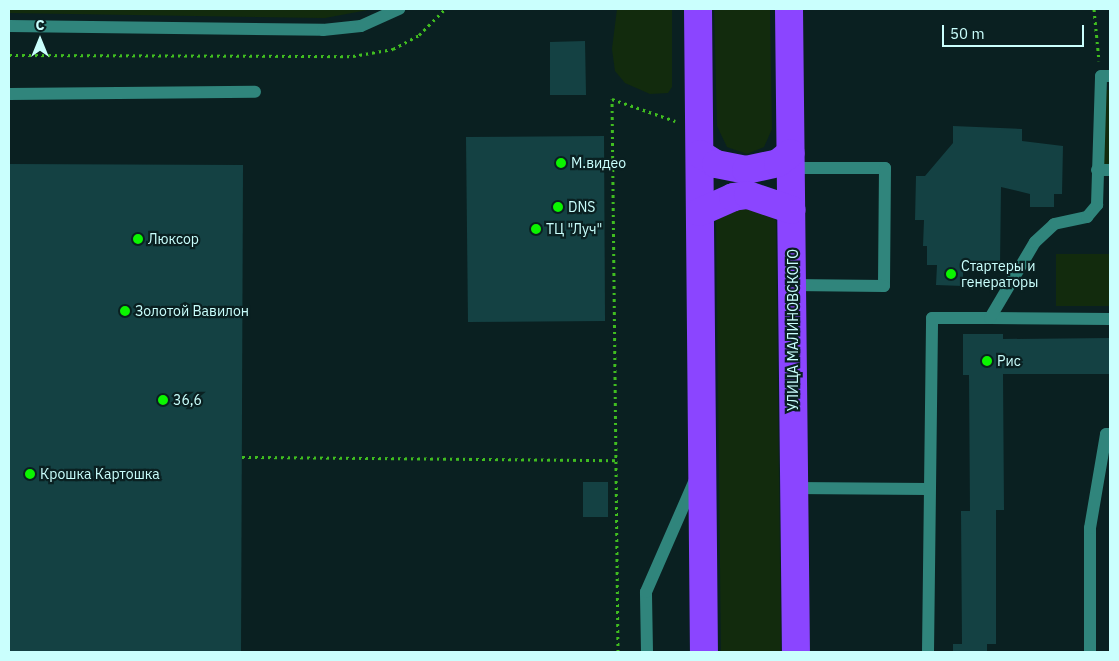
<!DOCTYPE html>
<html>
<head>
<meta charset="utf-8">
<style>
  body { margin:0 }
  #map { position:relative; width:1119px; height:661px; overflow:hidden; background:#0a2021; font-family:"IBM Plex Sans",sans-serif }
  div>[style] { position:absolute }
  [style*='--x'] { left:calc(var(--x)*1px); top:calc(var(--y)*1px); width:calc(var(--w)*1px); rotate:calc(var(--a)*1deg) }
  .green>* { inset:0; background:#122b0d }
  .building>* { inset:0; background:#144143 }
  .path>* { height:3px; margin-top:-1.5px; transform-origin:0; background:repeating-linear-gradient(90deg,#40bd20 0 2.5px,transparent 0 6.5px) }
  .minor>* { height:12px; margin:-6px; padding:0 6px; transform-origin:6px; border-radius:6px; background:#30857c }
  .highway>* { height:28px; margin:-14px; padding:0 14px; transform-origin:14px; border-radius:14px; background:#8b45ff }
  .dots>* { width:14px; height:14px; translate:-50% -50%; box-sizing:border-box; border:2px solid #0a2021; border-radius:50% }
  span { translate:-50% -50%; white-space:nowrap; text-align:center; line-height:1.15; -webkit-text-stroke:4.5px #0a2021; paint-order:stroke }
  .poi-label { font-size:14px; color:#cafffd }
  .left { translate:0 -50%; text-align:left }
  .street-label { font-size:14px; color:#cafffd }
  .frame { position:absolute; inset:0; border:10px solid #cafffd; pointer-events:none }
  .north { position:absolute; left:15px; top:15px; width:50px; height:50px; -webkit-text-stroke:4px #0a2021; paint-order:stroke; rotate:0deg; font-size:14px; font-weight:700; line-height:20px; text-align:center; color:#cafffd }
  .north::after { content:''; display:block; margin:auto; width:18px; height:22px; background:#cafffd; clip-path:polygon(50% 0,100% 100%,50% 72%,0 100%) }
  .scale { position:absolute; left:942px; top:25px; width:142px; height:22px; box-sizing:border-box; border:2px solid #cafffd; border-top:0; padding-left:6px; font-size:15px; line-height:18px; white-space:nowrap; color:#cafffd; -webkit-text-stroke:4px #0a2021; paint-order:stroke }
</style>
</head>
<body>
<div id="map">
  <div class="green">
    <div style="clip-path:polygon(9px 9px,373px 9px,325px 18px,9px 13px)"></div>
    <div style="clip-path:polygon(617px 9px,672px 9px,672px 87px,668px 93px,650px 94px,625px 83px,615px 71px,612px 49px)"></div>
    <div style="clip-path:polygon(714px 9px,770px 9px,772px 129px,764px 147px,747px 154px,727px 147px,717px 126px)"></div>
    <div style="clip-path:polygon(1104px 90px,1110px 90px,1110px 166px,1101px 166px)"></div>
    <div style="clip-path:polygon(732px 207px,769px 212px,776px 221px,781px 652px,721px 652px,716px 220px)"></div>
    <div style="clip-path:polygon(1056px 254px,1110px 254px,1110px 306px,1056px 306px)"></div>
  </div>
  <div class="building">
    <div style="clip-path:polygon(585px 41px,586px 95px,550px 95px,550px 42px)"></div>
    <div style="clip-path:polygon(953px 126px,1022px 129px,1022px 141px,1063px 146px,1062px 194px,1054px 194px,1054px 207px,1030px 207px,1030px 194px,1001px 187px,1000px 267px,963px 266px,963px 286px,936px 285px,937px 265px,927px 265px,927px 246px,923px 246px,924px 220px,915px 220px,916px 176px,925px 176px,953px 143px)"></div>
    <div style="clip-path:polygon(604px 136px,605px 321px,468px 322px,466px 137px)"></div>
    <div style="clip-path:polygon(9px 164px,243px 165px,241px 652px,9px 652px)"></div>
    <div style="clip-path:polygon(963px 334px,1003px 334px,1003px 339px,1110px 338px,1110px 374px,1003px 374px,1004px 510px,996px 510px,996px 644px,987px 644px,987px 652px,953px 652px,953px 644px,962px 644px,961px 511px,970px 511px,969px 375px,963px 375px)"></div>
    <div style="clip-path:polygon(583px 482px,608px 482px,608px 517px,583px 517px)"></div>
  </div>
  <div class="path">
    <div style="--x:1094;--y:9;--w:52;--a:84.5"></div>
    <div style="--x:9;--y:55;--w:344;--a:0.2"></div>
    <div style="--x:353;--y:56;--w:41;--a:-9.9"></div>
    <div style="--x:393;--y:49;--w:30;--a:-28"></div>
    <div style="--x:419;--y:35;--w:37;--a:-45"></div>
    <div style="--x:242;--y:457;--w:374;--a:0.5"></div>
    <div style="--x:618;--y:652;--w:553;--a:-90.62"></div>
    <div style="--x:612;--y:99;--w:67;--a:19.2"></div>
  </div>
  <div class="minor">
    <div style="--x:9;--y:26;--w:314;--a:0.7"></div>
    <div style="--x:323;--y:30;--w:38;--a:-6"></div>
    <div style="--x:361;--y:26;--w:42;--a:-24.1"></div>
    <div style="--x:9;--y:94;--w:246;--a:-0.5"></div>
    <div style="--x:792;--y:168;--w:93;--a:0"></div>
    <div style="--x:885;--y:168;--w:118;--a:90.5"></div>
    <div style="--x:884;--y:286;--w:91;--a:-179.4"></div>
    <div style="--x:1097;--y:170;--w:13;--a:0"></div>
    <div style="--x:990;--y:318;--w:120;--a:0.5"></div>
    <div style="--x:794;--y:488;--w:134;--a:0.4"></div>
    <div style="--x:647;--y:652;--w:60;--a:-91"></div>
    <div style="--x:646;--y:592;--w:122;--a:-66.4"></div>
    <div style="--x:928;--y:652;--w:334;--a:-89.3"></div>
    <div style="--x:932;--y:318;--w:58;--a:0"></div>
    <div style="--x:990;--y:318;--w:88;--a:-59.4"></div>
    <div style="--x:1035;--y:242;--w:26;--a:-43"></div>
    <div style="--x:1054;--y:224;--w:34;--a:-12"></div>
    <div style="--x:1087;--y:217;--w:16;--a:-50"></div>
    <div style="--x:1097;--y:205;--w:129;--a:-88.2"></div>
    <div style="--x:1101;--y:76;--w:9;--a:0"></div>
    <div style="--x:1090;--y:652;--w:124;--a:-90"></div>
    <div style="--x:1090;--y:528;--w:95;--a:-80.3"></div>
    <div style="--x:1106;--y:434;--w:4;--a:0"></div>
  </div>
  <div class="highway">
    <div style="--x:698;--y:9;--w:643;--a:89.47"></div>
    <div style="--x:789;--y:9;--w:643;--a:89.38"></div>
    <div style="--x:700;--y:154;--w:19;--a:32"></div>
    <div style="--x:716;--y:164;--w:31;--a:11"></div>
    <div style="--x:746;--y:170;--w:33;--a:-12"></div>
    <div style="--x:778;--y:163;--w:16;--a:-38"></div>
    <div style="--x:700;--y:212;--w:36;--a:-24"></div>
    <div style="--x:733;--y:197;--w:15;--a:-8"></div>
    <div style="--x:748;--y:195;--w:46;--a:18.8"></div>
  </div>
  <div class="dots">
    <div style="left:561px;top:163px;background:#0bf500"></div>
    <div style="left:558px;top:207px;background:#0bf500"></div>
    <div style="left:536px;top:229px;background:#0bf500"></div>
    <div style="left:138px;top:239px;background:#0bf500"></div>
    <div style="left:951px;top:274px;background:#0bf500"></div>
    <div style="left:125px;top:311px;background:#0bf500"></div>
    <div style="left:987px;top:361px;background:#0bf500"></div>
    <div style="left:163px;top:400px;background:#0bf500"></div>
    <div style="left:30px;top:474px;background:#0bf500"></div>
  </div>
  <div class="poi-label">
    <span class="left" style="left:571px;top:163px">М.видео</span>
    <span class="left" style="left:568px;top:207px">DNS</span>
    <span class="left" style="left:546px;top:229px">ТЦ "Луч"</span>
    <span class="left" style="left:148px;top:239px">Люксор</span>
    <span class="left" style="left:961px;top:274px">Стартеры и<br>генераторы</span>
    <span class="left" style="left:135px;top:311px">Золотой Вавилон</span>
    <span class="left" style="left:997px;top:361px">Рис</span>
    <span class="left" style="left:173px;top:400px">36,6</span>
    <span class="left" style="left:40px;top:474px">Крошка Картошка</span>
  </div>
  <div class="street-label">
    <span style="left:793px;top:330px;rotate:-90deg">УЛИЦА МАЛИНОВСКОГО</span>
  </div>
  <div class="frame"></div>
  <div class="north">С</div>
  <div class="scale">50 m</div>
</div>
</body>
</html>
